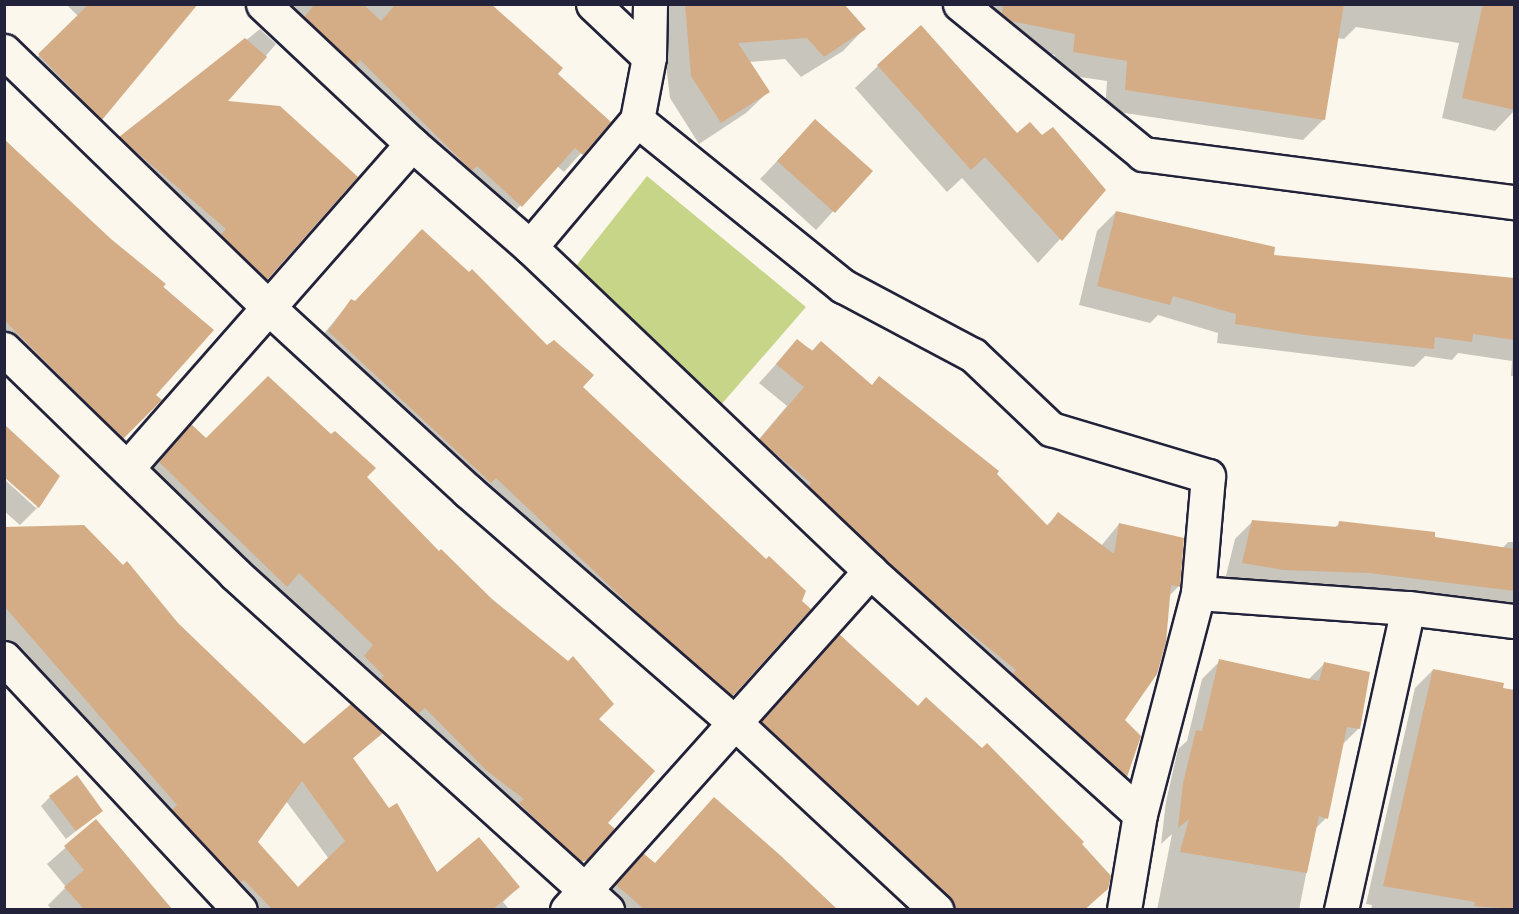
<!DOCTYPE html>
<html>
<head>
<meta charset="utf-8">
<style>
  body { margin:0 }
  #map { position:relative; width:1519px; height:914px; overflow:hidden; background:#fbf7ec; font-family:Pangolin,sans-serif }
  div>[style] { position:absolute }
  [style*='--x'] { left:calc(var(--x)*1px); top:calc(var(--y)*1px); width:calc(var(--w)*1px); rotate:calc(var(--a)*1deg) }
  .green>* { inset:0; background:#c7d589 }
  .shadow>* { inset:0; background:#0003 }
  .building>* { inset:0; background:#d4ad86 }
  .roads { filter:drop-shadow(2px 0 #22223b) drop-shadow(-2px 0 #22223b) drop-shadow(0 2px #22223b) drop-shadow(0 -2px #22223b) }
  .minor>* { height:33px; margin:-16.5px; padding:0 16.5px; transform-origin:16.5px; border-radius:16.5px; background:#fbf7ec }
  span { translate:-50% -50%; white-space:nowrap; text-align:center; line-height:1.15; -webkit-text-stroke:5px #fbf7ec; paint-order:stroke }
  .frame { position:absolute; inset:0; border:6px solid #22223b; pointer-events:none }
</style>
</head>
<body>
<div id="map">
  <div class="green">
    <div style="clip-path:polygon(647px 176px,806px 307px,720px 406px,576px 266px)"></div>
  </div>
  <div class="shadow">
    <div style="clip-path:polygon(66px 4px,179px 4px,189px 13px,83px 137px,21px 73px,79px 17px)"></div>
    <div style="clip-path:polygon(252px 4px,480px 4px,609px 122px,564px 172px,557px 166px,503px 224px)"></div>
    <div style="clip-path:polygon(659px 4px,842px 4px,864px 29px,843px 51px,801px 77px,785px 59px,749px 62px,768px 92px,746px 113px,699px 144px,670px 98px)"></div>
    <div style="clip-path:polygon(990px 4px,1514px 4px,1514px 111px,1495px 131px,1442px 118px,1459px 43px,1356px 27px,1344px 39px,1337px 38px,1324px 119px,1303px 140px,1105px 110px,1107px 81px,1053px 73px,1055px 55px,989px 41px,983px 37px)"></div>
    <div style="clip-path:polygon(260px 29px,276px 44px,225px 103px,266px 279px,248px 297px,103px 156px)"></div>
    <div style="clip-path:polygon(878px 66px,1017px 135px,1042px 137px,1105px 190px,1038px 263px,962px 178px,947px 192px,855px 88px)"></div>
    <div style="clip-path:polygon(815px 121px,870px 171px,816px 230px,760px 179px)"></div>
    <div style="clip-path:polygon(4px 139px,57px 192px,212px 330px,154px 395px,160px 400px,104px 456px,4px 358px)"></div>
    <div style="clip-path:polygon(1116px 212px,1272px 256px,1514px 279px,1514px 376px,1511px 376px,1512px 361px,1458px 353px,1452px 360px,1425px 356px,1414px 367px,1217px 343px,1218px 333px,1158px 315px,1150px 323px,1079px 305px,1097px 231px)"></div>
    <div style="clip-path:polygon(351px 301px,581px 387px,766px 561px,809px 609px,714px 713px,311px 349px)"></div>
    <div style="clip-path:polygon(797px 341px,872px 386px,995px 474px,1046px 526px,1058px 514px,1101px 546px,1119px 524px,1182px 539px,1178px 587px,1168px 597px,1123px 720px,1139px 737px,1126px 776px,1108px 794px,743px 458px,787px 406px,759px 383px)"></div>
    <div style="clip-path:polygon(191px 426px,206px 440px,365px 477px,597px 719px,606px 823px,612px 829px,563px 878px,281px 590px,268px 603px,141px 480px)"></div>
    <div style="clip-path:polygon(58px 476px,38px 507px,20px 525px,4px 511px,4px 479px,36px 508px)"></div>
    <div style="clip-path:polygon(1253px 521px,1334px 528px,1340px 523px,1502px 549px,1508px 542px,1514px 542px,1514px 630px,1225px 580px,1235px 539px)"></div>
    <div style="clip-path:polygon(evenodd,4px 529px,177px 624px,304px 746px,380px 733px,352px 759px,436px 874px,518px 887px,503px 902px,510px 910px,238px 910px,4px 643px,4px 529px,286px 801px,329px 859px,298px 890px,256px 842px,286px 801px)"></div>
    <div style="clip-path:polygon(839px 636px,917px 708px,982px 751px,1081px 844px,1107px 888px,1085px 910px,926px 910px,744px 740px)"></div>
    <div style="clip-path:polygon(1220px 661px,1308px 680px,1324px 664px,1359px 728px,1342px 745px,1326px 818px,1315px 829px,1299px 910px,1157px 910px,1172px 834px,1161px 844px,1166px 802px,1178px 749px,1187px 741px,1202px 679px)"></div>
    <div style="clip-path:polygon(1433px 670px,1514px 692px,1514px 910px,1371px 910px,1372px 905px,1366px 904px,1415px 688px)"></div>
    <div style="clip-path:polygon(50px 797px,101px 811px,66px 839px,41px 806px)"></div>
    <div style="clip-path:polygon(714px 800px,835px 910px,606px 910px,599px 903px,626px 873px,654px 865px)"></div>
    <div style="clip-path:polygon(96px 821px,170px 910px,52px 910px,48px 905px,66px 887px,47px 864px)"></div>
  </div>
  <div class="building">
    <div style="clip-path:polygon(89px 4px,198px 4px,102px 120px,38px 54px)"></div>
    <div style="clip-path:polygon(315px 4px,363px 4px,381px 21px,396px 4px,491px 4px,563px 68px,558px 74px,611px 122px,583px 155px,575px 148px,522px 207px,477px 166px,472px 171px,360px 60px,356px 65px,304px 17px)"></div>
    <div style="clip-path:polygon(685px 4px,844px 4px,866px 29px,824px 57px,807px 38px,738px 43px,770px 92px,721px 123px,691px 76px)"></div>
    <div style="clip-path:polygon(1003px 4px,1344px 4px,1325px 120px,1125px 90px,1127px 61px,1073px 52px,1075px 34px,1011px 21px,1002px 14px)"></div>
    <div style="clip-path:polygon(1483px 4px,1515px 4px,1515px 110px,1462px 98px)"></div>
    <div style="clip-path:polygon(921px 25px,1017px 133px,1030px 122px,1042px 135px,1053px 127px,1106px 190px,1062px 241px,985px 157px,971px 170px,877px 65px)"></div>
    <div style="clip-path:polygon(245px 38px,267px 57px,228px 101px,280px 106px,358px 177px,267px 280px,220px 235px,226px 229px,119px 137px)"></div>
    <div style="clip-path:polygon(815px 119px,873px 171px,835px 213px,777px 161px)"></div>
    <div style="clip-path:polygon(4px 139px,111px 239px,166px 284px,163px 287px,214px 330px,156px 395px,162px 400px,123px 439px,4px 320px)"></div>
    <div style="clip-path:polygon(1116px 211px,1275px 247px,1274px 255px,1515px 278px,1515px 340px,1473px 334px,1472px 342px,1435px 337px,1434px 349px,1305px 335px,1235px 324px,1236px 314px,1173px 296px,1170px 305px,1097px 286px)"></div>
    <div style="clip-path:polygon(422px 229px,469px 272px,472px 269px,547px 345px,554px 340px,594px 375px,583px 387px,766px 559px,769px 556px,806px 591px,802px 601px,811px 609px,733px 696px,653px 627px,496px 478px,491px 483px,328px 331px,351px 299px,355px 301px)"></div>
    <div style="clip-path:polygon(797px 339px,812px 351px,821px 341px,872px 385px,879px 376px,999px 471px,997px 474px,1048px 526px,1058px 512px,1114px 554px,1119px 523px,1184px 538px,1180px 587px,1171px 585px,1166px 642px,1157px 674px,1125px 720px,1141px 736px,1127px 777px,1012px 674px,1016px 670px,925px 596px,808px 486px,811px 483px,759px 440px,804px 387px,776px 364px)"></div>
    <div style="clip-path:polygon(268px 376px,331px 434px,335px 431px,376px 468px,367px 477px,439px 551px,441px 549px,492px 599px,568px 661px,573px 656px,614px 704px,599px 719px,655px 771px,608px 823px,615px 829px,587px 860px,581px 862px,544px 827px,519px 803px,524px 799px,487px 771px,425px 708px,418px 714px,380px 680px,384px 676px,364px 656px,373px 645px,299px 573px,287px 587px,158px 461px,191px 424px,206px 438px)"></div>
    <div style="clip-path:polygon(4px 424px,60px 476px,39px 508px,4px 477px)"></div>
    <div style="clip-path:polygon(1252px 520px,1338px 527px,1339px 521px,1435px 532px,1435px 537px,1515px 549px,1515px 591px,1369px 573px,1283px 570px,1242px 563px)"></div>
    <div style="clip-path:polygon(evenodd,84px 525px,123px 565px,127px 561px,178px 623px,304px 744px,351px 704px,383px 733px,353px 758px,389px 808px,397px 803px,437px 872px,479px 837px,520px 887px,493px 909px,272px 909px,244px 880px,240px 882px,172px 810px,177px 805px,4px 606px,4px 527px,84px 525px,302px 781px,345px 841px,298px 887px,258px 842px,302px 781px)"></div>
    <div style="clip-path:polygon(839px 634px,918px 706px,926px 697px,982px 748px,987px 743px,1084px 842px,1082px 844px,1111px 876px,1108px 889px,1085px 909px,954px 909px,949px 896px,761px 721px)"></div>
    <div style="clip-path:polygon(1219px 659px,1319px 681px,1324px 662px,1370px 672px,1360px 729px,1347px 727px,1328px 819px,1319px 816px,1307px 873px,1180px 852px,1189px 819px,1178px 828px,1183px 783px,1196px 730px,1202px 731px)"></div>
    <div style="clip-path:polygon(1433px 669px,1504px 683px,1503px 688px,1515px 690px,1515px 909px,1474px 906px,1475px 902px,1383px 886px)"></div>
    <div style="clip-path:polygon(77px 775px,103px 811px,76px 831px,49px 796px)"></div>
    <div style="clip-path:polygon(714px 797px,781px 856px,837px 909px,644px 909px,615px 884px,643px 853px,655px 863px)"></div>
    <div style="clip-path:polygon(96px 819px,172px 909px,84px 909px,64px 887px,84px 870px,64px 846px)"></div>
  </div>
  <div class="roads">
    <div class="minor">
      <div style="--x:263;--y:4;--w:204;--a:43.2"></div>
      <div style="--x:412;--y:144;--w:157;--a:41.1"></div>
      <div style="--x:530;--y:247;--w:470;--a:43.6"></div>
      <div style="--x:870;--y:571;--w:363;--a:42"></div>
      <div style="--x:593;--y:4;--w:77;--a:43.4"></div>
      <div style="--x:650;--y:4;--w:53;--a:91.1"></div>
      <div style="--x:649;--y:57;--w:64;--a:100.8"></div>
      <div style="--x:637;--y:120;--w:265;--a:38.9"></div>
      <div style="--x:843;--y:286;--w:147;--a:28"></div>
      <div style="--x:973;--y:355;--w:108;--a:43.5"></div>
      <div style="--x:1051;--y:429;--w:164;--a:16.7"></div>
      <div style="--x:1208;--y:476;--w:117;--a:94.9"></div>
      <div style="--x:1198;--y:593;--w:228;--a:104.7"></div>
      <div style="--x:1140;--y:814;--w:97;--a:99.5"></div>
      <div style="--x:960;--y:4;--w:237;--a:39.3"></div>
      <div style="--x:1143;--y:154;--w:374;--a:7.4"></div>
      <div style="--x:4;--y:51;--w:368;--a:44.1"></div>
      <div style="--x:268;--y:307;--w:272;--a:42.6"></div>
      <div style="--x:468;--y:491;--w:354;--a:41"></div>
      <div style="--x:735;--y:723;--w:275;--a:42.9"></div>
      <div style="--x:530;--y:247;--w:166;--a:-49.9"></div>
      <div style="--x:4;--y:349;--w:321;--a:44.2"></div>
      <div style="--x:234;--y:573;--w:503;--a:42.1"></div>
      <div style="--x:128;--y:467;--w:430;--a:-48.7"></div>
      <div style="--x:1198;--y:593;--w:211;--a:4.1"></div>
      <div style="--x:1408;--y:608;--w:107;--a:7"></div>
      <div style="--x:4;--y:658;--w:345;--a:46.9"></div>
      <div style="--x:567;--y:910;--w:455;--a:-48.2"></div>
      <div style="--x:1341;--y:910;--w:309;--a:-77.5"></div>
    </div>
  </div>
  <div class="frame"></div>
</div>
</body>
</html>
